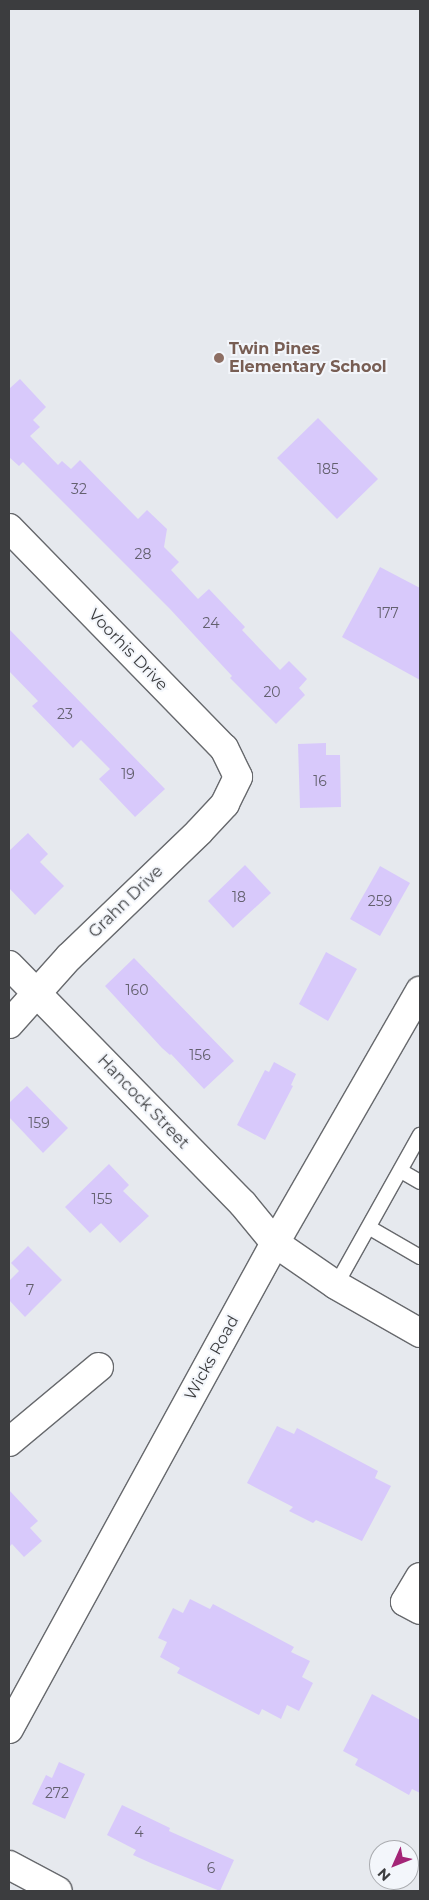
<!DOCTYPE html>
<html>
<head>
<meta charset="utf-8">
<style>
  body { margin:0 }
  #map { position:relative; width:429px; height:1900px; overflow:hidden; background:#e6e9ee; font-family:Montserrat,sans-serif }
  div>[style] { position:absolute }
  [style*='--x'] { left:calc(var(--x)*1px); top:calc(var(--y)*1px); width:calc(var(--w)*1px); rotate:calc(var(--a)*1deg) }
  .building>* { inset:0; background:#d8c9fb }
  .roads { filter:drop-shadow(1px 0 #67696d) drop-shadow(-1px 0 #67696d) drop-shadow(0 1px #67696d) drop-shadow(0 -1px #67696d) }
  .lane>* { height:14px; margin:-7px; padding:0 7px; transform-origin:7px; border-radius:7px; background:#fff }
  .street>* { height:28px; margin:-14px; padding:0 14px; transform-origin:14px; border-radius:14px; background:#fff }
  .secondary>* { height:28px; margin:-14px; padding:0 14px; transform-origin:14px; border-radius:14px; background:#fff }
  .dots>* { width:14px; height:14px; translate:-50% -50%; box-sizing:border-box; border:2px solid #f3f6fb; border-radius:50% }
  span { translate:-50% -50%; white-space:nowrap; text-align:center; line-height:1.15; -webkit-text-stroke:4px #f3f6fb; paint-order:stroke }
  .number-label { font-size:14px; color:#63606e }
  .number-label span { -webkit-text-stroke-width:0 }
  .education-label { font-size:16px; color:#785e54; font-weight:700 }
  .left { translate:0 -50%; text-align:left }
  .street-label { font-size:16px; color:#3c3d3f }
  .frame { position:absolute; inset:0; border:10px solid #3c3d3f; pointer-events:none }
  .north { position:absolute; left:369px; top:1840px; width:50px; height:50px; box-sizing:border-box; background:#f3f6fb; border:1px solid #aaacb0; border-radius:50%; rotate:226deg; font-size:14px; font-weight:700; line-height:20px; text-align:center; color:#3c3d3f }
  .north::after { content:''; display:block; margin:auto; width:18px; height:22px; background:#a32577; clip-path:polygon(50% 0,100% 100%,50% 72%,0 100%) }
</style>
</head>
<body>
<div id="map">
  <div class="building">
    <div style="clip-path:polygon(20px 379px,46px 407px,33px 420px,40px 427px,30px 436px,58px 465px,62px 461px,71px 469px,80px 460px,138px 519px,147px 510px,167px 529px,164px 547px,179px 562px,171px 570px,198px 599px,209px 589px,245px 627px,242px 630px,280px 670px,289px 661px,307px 679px,299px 688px,305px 695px,276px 724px,230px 678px,232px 676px,170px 609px,23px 462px,19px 466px,9px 457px,9px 389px)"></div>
    <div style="clip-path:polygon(318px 418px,378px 479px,337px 519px,277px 458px)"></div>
    <div style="clip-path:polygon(380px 567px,420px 588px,420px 680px,342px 637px)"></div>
    <div style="clip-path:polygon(9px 629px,165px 789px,135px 817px,99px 779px,110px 769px,81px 740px,73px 748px,32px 706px,38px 701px,9px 671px)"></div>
    <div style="clip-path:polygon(326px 743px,326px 755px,340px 755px,341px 807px,300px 808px,298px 744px)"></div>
    <div style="clip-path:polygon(28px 833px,48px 854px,40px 862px,64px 886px,35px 915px,9px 888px,9px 851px)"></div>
    <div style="clip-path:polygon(245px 865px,271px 893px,233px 928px,208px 901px)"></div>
    <div style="clip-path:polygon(380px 866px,410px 883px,380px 936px,350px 919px)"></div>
    <div style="clip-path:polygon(326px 952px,357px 969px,328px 1021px,299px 1004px)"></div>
    <div style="clip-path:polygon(134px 958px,234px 1061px,204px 1089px,171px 1054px,170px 1055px,162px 1048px,105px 986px)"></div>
    <div style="clip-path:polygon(274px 1062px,296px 1074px,291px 1085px,293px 1086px,265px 1140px,237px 1125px,265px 1070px,269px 1072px)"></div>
    <div style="clip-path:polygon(27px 1086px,68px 1128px,43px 1153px,9px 1117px,9px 1103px)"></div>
    <div style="clip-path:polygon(109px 1164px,129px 1185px,123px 1191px,149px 1216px,120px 1243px,101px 1223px,90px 1233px,65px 1207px)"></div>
    <div style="clip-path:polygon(28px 1246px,62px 1280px,25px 1317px,9px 1300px,9px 1281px,19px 1271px,11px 1263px)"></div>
    <div style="clip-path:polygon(277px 1426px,294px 1434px,297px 1428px,378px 1471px,375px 1478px,391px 1486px,362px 1541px,316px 1520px,313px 1523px,289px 1511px,293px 1507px,247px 1483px)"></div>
    <div style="clip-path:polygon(9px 1490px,38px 1521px,30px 1528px,42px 1541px,24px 1557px,12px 1544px,9px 1547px)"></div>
    <div style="clip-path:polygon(190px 1599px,210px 1609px,213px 1604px,294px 1647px,291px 1652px,310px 1661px,302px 1677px,313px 1683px,299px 1711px,287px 1705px,281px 1719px,262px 1709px,259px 1715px,177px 1673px,180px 1668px,160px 1657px,167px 1642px,158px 1638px,173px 1608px,183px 1613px)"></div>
    <div style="clip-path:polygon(372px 1694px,420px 1720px,420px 1793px,412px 1789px,409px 1795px,384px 1781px,355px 1765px,358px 1759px,343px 1751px)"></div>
    <div style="clip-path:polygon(59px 1762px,85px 1774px,65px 1819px,32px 1804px,46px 1775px,52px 1778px)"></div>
    <div style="clip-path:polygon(122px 1805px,170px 1828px,169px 1831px,234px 1860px,220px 1891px,153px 1864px,133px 1855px,136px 1850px,107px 1835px)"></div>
  </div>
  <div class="roads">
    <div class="lane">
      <div style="--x:401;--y:1171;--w:22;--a:30"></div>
      <div style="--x:370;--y:1228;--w:58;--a:30.1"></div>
      <div style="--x:336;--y:1285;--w:172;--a:-60.8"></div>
    </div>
    <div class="street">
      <div style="--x:9;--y:528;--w:308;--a:45.7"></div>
      <div style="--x:224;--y:748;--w:32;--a:64"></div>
      <div style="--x:238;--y:777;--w:30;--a:116"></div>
      <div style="--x:225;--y:804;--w:38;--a:133"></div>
      <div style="--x:199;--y:832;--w:180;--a:136.1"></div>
      <div style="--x:69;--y:957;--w:90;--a:131.8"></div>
      <div style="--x:9;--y:965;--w:334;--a:45.6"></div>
      <div style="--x:243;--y:1204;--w:50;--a:50.6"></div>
      <div style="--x:275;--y:1243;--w:74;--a:34.5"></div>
      <div style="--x:336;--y:1285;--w:97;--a:29.7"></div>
      <div style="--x:9;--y:1442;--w:117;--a:-39.8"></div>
      <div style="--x:420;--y:1577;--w:29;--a:121"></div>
      <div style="--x:405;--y:1602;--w:17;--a:28"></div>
      <div style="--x:9;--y:1865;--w:55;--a:28"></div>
    </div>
    <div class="secondary">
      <div style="--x:9;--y:1729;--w:554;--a:-61.31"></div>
      <div style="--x:275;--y:1243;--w:291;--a:-60.1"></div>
    </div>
  </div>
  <div class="dots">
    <div style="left:219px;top:358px;background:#8d6e63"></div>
  </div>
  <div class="number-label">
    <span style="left:328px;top:469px">185</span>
    <span style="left:79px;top:489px">32</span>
    <span style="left:143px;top:554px">28</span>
    <span style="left:388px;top:613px">177</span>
    <span style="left:211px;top:623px">24</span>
    <span style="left:272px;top:692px">20</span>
    <span style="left:65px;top:714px">23</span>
    <span style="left:128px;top:774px">19</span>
    <span style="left:320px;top:781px">16</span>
    <span style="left:239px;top:897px">18</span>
    <span style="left:380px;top:901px">259</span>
    <span style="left:137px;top:990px">160</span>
    <span style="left:200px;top:1055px">156</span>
    <span style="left:39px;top:1123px">159</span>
    <span style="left:102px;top:1199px">155</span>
    <span style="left:30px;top:1290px">7</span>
    <span style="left:57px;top:1793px">272</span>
    <span style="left:139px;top:1832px">4</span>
    <span style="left:211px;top:1868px">6</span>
  </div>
  <div class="education-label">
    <span class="left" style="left:229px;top:358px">Twin Pines<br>Elementary School</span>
  </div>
  <div class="street-label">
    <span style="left:128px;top:650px;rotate:46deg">Voorhis Drive</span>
    <span style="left:126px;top:902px;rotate:-44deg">Grahn Drive</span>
    <span style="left:143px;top:1102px;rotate:46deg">Hancock Street</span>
    <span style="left:212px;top:1358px;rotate:-61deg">Wicks Road</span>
  </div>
  <div class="frame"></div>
  <div class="north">N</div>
</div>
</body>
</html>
